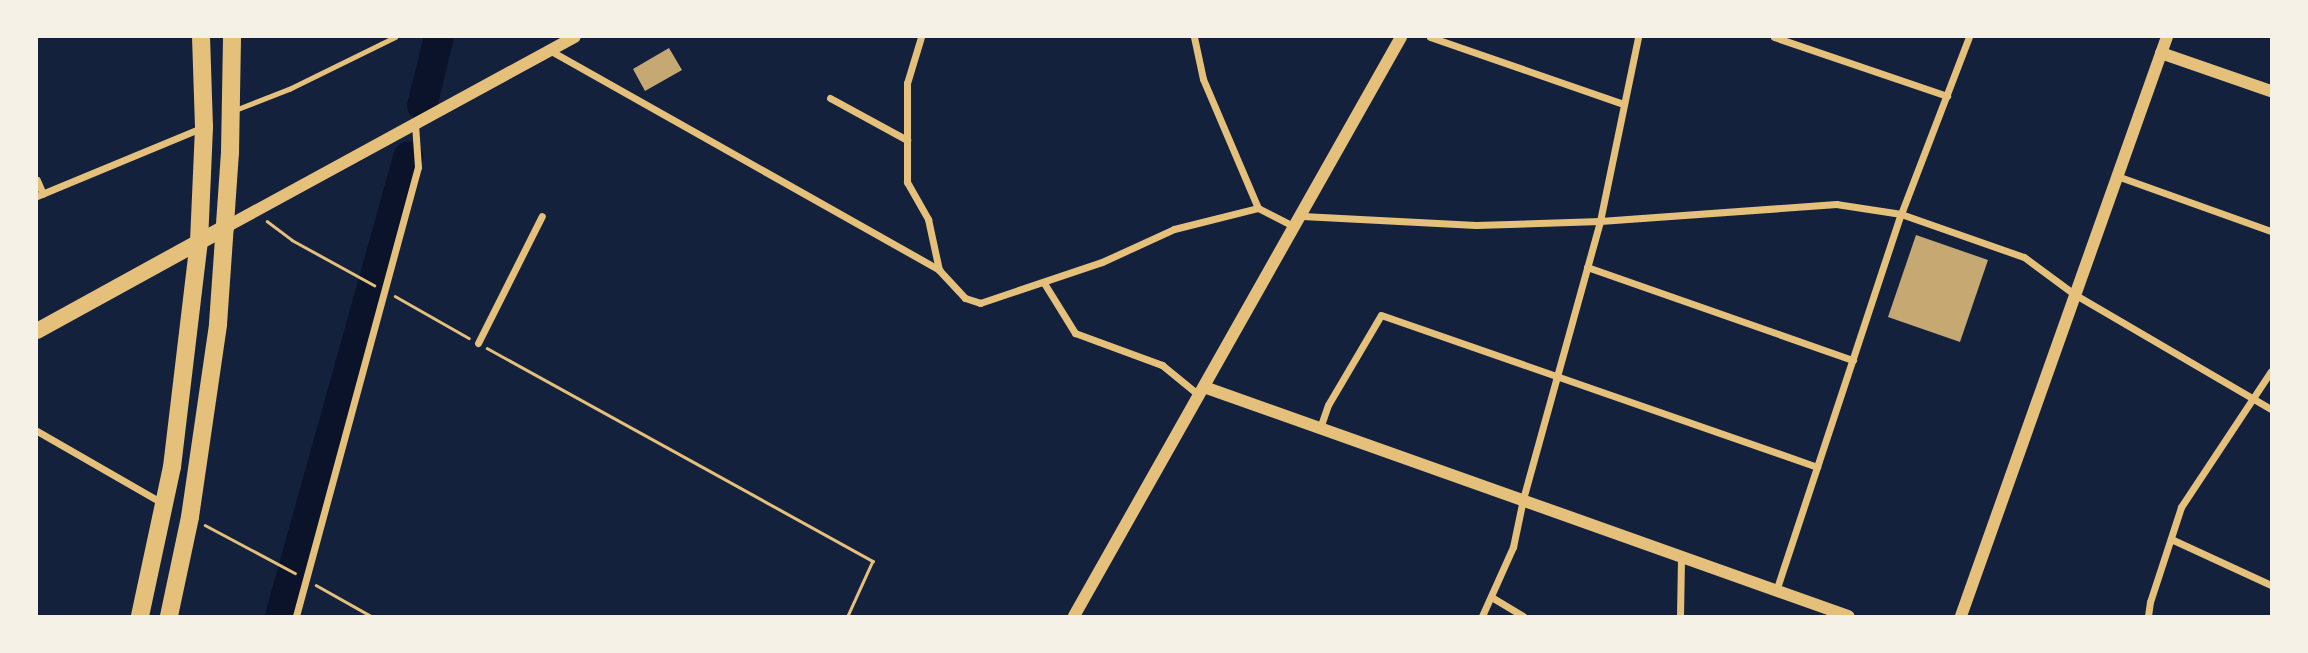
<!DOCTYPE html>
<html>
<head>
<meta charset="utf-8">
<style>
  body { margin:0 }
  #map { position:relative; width:2308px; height:653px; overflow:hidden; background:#14213d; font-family:Quicksand,sans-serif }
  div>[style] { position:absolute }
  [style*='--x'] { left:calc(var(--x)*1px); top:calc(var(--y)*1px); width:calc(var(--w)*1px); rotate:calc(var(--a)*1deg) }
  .river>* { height:30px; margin:-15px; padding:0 15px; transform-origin:15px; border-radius:15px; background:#0b132b }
  .building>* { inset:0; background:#c6a872 }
  .path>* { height:2.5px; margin:-1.25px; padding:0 1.25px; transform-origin:1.25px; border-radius:1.25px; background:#e5c07b }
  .service>* { height:5px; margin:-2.5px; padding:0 2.5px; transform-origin:2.5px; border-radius:2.5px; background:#e5c07b }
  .minor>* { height:7px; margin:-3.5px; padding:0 3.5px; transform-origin:3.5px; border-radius:3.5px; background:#e5c07b }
  .tertiary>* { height:12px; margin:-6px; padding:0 6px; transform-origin:6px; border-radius:6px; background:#e5c07b }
  .primary>* { height:16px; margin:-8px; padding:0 8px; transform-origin:8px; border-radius:8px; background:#e5c07b }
  .trunk>* { height:18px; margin:-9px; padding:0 9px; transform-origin:9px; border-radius:9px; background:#e5c07b }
  span { translate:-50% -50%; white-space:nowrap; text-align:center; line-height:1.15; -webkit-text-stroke:6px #f6f1e7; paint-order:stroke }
  .frame { position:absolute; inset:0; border:38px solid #f6f1e7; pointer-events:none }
</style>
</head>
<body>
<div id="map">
  <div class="river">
    <div style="--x:422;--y:106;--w:71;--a:-76.2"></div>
    <div style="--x:280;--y:616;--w:477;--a:-74.4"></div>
  </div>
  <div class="building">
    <div style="clip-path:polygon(669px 48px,682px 70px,645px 91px,633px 69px)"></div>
    <div style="clip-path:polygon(1916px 235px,1988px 260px,1960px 342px,1888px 317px)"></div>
  </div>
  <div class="path">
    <div style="--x:267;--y:221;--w:31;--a:37"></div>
    <div style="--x:292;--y:240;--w:94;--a:28.8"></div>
    <div style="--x:395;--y:296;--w:85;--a:29.6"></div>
    <div style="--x:487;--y:348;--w:441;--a:28.9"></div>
    <div style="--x:873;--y:561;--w:60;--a:114.4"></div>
    <div style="--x:205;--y:525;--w:102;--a:28.1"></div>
    <div style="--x:316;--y:585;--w:63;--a:29.4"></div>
  </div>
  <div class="service">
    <div style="--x:235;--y:110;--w:58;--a:-21.3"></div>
    <div style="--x:289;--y:89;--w:118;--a:-26.1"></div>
  </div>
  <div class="minor">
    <div style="--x:921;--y:37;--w:48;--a:106.9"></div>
    <div style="--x:907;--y:83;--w:99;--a:90"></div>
    <div style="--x:907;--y:182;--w:43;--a:60.4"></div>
    <div style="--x:928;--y:219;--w:52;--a:77.8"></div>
    <div style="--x:1194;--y:37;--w:43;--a:77.9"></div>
    <div style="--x:1203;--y:79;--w:140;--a:66.9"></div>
    <div style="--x:1430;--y:37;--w:205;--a:19.1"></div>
    <div style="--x:1774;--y:37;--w:183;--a:18.8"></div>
    <div style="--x:551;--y:51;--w:446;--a:29.4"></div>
    <div style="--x:939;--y:270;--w:38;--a:47"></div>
    <div style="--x:965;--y:298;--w:16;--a:18"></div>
    <div style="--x:980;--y:303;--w:129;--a:-18.6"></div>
    <div style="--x:1102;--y:262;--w:79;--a:-24.6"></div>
    <div style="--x:1174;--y:229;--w:87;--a:-14"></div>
    <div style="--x:1258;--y:208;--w:42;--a:27.2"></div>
    <div style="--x:830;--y:98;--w:88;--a:28.6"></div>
    <div style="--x:2117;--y:176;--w:164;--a:19.7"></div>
    <div style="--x:37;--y:180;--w:15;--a:67"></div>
    <div style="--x:37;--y:196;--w:178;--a:-22.5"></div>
    <div style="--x:1302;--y:216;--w:174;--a:3"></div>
    <div style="--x:1476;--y:225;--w:124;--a:-1.8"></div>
    <div style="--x:1600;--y:221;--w:237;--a:-4.1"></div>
    <div style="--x:1836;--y:204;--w:66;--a:8.7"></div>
    <div style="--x:1901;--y:214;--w:130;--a:19.3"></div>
    <div style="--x:2024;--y:257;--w:62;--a:36.5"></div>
    <div style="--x:2074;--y:294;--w:228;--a:30.3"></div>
    <div style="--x:1587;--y:267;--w:282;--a:19.3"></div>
    <div style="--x:1044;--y:283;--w:59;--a:58.2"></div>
    <div style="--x:1075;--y:333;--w:93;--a:20.2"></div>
    <div style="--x:1162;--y:365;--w:49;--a:39.2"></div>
    <div style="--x:478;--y:343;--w:142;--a:-63.3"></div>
    <div style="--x:1320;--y:428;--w:24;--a:-71"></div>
    <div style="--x:1328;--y:405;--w:104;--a:-59.5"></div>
    <div style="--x:1381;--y:315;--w:462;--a:19.2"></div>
    <div style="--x:37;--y:431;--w:146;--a:29.9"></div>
    <div style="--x:2171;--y:539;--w:110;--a:24.7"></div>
    <div style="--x:1776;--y:591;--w:397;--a:-71.7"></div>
    <div style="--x:1901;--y:214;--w:190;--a:-69"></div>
    <div style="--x:1493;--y:598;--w:35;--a:31"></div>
    <div style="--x:296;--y:616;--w:465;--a:-74.8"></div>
    <div style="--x:418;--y:167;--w:43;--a:-94"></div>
    <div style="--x:1482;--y:616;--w:76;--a:-65.8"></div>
    <div style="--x:1513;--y:547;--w:49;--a:-78.2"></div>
    <div style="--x:1523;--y:499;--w:288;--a:-74.5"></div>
    <div style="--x:1600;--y:221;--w:188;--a:-78.3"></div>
    <div style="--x:1680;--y:616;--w:60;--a:-89"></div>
    <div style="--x:2148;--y:616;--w:14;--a:-82"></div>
    <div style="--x:2150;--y:602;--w:100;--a:-71.9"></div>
    <div style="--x:2181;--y:507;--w:163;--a:-56.5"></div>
  </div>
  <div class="tertiary">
    <div style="--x:2161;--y:53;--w:116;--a:19.1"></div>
    <div style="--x:226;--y:227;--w:397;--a:-28.6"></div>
    <div style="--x:1204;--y:387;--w:684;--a:19.57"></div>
    <div style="--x:1074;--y:616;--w:665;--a:-60.54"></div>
    <div style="--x:1961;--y:616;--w:615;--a:-70.42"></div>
  </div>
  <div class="primary">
    <div style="--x:37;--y:331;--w:216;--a:-28.8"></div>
  </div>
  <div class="trunk">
    <div style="--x:140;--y:616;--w:152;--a:-77.9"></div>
    <div style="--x:172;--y:467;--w:227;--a:-83.2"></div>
    <div style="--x:199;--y:242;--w:115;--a:-87.5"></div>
    <div style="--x:204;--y:127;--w:90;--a:-91.9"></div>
    <div style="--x:169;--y:616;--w:101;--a:-78"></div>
    <div style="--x:190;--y:517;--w:195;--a:-81.7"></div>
    <div style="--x:218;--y:324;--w:171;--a:-86"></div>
    <div style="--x:230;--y:153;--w:116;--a:-89"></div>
  </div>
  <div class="frame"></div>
</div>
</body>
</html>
